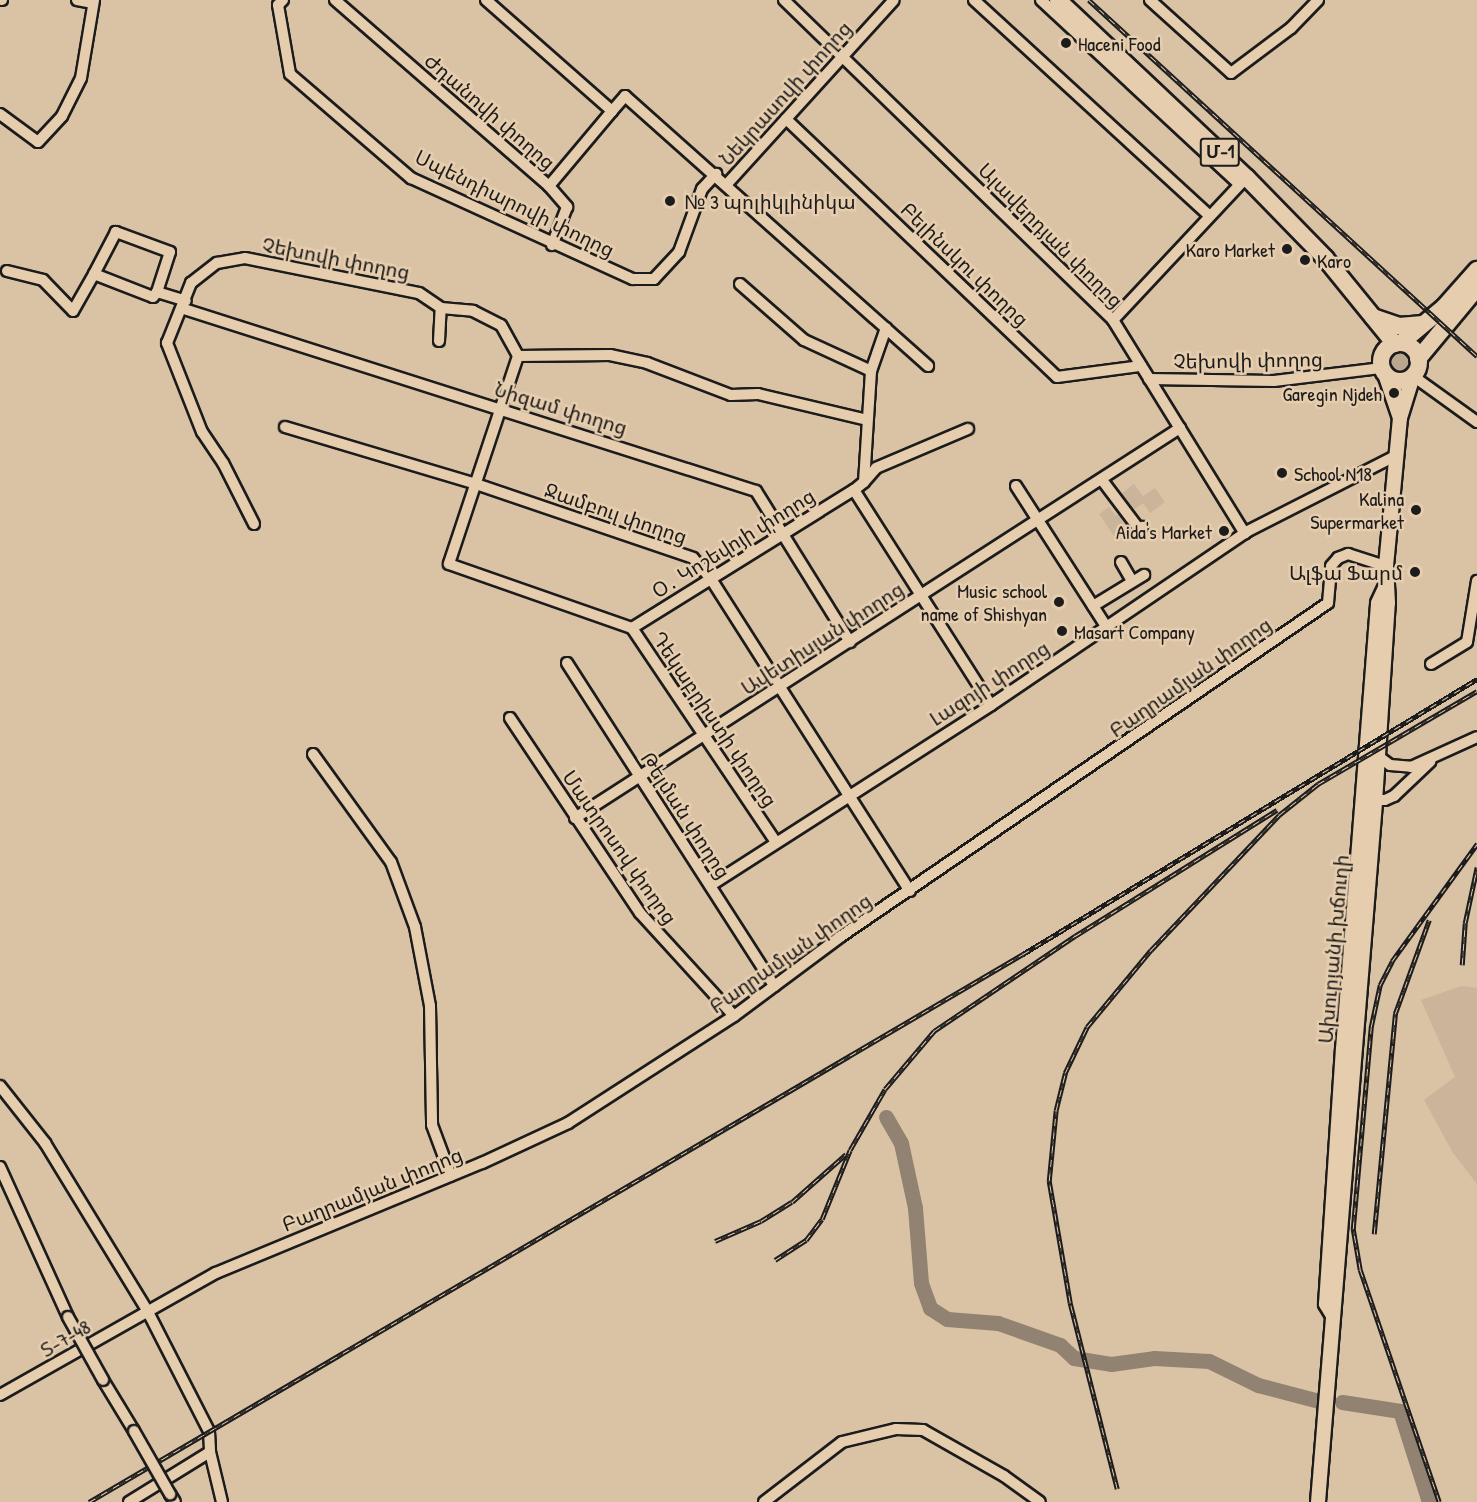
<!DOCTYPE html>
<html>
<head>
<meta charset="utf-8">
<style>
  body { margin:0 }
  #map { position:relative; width:1477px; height:1502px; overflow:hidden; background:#dac2a5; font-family:"Patrick Hand","Noto Sans Armenian",sans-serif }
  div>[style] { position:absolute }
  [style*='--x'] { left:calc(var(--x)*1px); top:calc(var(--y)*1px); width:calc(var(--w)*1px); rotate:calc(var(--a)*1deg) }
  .built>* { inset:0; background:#cab49a }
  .round { border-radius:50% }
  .green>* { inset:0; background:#baa78e }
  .river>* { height:15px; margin:-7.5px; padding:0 7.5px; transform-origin:7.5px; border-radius:7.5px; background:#918271 }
  .roads { filter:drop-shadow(2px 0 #1c1c1c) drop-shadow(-2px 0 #1c1c1c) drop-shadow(0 2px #1c1c1c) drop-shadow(0 -2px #1c1c1c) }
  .minor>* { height:10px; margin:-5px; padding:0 5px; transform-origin:5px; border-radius:5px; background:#e6cdae }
  .major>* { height:14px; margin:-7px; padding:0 7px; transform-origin:7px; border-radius:7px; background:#e6cdae }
  .highway>* { height:16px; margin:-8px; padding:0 8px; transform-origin:8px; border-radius:8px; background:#e6cdae }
  .highway>.ring { margin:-8px; padding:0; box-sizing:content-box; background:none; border:16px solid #e6cdae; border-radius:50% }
  .rail>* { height:4.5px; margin-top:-2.25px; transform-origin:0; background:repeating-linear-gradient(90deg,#e6cdae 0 7px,#1c1c1c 0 14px); box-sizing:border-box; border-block:2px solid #1c1c1c }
  .bridges { filter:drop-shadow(2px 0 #1c1c1c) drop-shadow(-2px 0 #1c1c1c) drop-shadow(0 2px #1c1c1c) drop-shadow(0 -2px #1c1c1c) }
  .minor-bridge>* { height:10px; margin:-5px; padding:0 5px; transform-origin:5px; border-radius:5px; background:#e6cdae }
  .dots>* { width:16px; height:16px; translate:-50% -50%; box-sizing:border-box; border:3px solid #e6cdae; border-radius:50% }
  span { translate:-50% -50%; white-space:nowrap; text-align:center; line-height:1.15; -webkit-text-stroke:5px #e6cdae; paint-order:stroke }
  .shield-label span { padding:2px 4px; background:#e6cdae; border:2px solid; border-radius:4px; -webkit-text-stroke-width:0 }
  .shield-label { font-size:18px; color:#1c1c1c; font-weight:700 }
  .poi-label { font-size:20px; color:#1c1c1c }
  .left { translate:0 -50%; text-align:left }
  .right { translate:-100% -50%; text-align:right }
  .street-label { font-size:20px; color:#1c1c1c }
</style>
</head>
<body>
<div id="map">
  <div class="built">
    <div style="clip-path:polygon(1134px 484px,1143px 496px,1155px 488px,1165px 502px,1150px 513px,1143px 503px,1121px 519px,1126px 527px,1114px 536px,1099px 514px,1109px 507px,1116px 516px,1129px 507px,1121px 494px)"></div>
    <div class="round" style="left:1216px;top:523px;width:16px;height:16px"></div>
    <div style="clip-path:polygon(1461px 986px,1477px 988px,1477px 1184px,1453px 1153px,1424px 1100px,1455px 1077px,1421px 1000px)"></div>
  </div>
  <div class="green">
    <div class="round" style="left:1388px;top:350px;width:24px;height:24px"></div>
  </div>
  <div class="river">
    <div style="--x:886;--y:1117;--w:30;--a:60"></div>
    <div style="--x:901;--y:1143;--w:66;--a:77.8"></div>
    <div style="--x:915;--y:1208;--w:75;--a:85.4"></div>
    <div style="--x:921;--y:1283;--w:27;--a:70"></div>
    <div style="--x:930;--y:1308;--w:20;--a:33"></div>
    <div style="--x:947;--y:1319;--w:51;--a:4.5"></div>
    <div style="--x:998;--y:1323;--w:66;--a:19.5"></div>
    <div style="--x:1060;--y:1345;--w:19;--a:43"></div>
    <div style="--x:1074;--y:1358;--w:37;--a:9"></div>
    <div style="--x:1111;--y:1364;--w:43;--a:-7.9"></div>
    <div style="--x:1154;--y:1358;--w:55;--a:3.1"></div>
    <div style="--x:1209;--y:1361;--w:55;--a:26.1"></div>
    <div style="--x:1258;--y:1385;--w:63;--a:14.7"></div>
    <div style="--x:1342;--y:1402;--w:59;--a:8.8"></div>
    <div style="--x:1400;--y:1411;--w:96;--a:72.3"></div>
  </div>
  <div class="roads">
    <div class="minor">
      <div style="--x:1;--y:0;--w:1;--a:0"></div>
      <div style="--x:77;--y:0;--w:15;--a:11"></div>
      <div style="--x:283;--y:0;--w:7;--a:135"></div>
      <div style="--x:278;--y:5;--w:70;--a:80.1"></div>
      <div style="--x:290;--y:74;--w:160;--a:40.7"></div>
      <div style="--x:411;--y:178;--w:244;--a:24.5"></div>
      <div style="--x:633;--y:279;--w:21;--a:0"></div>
      <div style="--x:654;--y:279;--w:37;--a:-47"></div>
      <div style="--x:679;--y:252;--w:67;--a:-69.9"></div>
      <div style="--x:702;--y:189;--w:21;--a:-47"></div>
      <div style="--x:335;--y:0;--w:284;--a:41"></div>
      <div style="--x:549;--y:186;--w:98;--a:-50"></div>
      <div style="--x:486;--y:0;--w:168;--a:41.4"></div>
      <div style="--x:612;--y:111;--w:20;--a:-49"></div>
      <div style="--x:625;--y:96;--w:406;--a:41.7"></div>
      <div style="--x:784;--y:0;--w:459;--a:44.2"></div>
      <div style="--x:1113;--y:320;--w:251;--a:58.3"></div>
      <div style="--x:974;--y:0;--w:319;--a:42.5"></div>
      <div style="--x:1041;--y:0;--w:270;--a:42.9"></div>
      <div style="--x:1150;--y:0;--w:109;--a:42"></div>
      <div style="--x:1231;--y:73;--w:75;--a:-36.9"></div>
      <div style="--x:1291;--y:28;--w:39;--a:-46"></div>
      <div style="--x:0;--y:114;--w:47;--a:36.4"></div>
      <div style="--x:38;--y:142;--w:35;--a:-47"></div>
      <div style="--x:62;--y:116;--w:42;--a:-63.4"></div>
      <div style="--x:81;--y:78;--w:79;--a:-80.5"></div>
      <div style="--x:786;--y:119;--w:374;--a:43.6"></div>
      <div style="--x:1057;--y:377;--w:85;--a:-7.5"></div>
      <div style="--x:727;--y:184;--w:248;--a:-47.8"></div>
      <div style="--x:549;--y:186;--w:28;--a:49"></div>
      <div style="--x:567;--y:207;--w:41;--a:111.5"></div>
      <div style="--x:7;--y:271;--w:37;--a:14"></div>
      <div style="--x:43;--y:280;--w:43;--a:45.9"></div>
      <div style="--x:73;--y:311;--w:43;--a:-60.4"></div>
      <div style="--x:740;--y:284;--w:85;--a:41.2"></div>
      <div style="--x:804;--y:340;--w:74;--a:24.8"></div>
      <div style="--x:157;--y:292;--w:42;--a:-72"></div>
      <div style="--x:170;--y:252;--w:58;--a:-159.7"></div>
      <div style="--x:116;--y:232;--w:47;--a:117.6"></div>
      <div style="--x:94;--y:274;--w:63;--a:21.3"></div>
      <div style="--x:153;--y:297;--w:6;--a:-51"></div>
      <div style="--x:157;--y:292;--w:30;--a:17"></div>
      <div style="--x:184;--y:309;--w:600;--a:17.65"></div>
      <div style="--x:756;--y:491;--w:178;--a:58.1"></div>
      <div style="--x:1113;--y:320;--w:192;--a:-46.9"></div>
      <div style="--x:886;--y:328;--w:46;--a:109.2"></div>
      <div style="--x:871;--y:371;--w:111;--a:93.6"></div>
      <div style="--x:864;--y:482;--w:13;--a:141"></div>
      <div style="--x:854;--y:490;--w:255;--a:57.5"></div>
      <div style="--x:439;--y:341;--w:33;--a:-87"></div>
      <div style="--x:518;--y:356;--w:219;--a:108.4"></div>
      <div style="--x:449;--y:564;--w:194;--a:19.3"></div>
      <div style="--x:632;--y:628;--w:258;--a:56.1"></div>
      <div style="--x:518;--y:356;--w:92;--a:-0.6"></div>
      <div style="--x:610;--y:355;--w:38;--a:12"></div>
      <div style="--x:647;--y:363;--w:90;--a:20.9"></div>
      <div style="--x:731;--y:395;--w:27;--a:-2"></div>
      <div style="--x:758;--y:394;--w:112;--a:13.4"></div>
      <div style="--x:1413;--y:376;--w:79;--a:35.7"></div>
      <div style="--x:1149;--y:379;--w:125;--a:0.9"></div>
      <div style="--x:1274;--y:381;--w:109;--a:-6.9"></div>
      <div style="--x:285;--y:427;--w:199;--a:16.6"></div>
      <div style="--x:476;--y:484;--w:229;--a:18.8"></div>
      <div style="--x:693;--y:558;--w:28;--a:49"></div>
      <div style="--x:711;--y:579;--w:370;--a:57.5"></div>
      <div style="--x:1102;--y:480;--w:61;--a:52.9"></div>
      <div style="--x:1139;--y:529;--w:4;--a:-34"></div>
      <div style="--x:864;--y:482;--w:18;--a:-49"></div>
      <div style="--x:876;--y:468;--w:100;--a:-23"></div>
      <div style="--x:1016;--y:486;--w:169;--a:57.3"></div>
      <div style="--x:254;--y:524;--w:68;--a:-116.9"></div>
      <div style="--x:223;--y:463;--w:37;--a:-124"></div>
      <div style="--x:202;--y:432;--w:96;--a:-111.5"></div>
      <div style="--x:167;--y:343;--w:65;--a:-68.2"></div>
      <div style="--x:191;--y:283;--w:33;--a:-38"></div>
      <div style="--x:217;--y:263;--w:28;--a:-10"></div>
      <div style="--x:245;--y:258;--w:177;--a:11.4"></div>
      <div style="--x:419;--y:293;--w:27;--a:34"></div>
      <div style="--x:441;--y:308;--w:32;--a:5"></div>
      <div style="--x:473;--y:311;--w:31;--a:27"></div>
      <div style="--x:501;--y:325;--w:35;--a:61"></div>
      <div style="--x:1121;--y:562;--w:22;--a:60"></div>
      <div style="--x:1093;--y:606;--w:60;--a:-31.3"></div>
      <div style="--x:632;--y:628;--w:261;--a:-31.9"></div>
      <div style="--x:567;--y:663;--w:384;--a:57.3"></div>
      <div style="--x:1431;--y:664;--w:42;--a:-31.4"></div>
      <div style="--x:1467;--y:642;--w:62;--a:-80.7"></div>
      <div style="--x:510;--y:718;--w:234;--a:56.3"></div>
      <div style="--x:640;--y:913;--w:139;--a:47.6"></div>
      <div style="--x:313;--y:754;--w:133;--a:54.2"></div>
      <div style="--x:391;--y:862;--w:69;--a:69.7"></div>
      <div style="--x:415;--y:927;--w:80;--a:79.2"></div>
      <div style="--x:430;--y:1006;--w:119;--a:89"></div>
      <div style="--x:432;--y:1125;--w:54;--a:69.6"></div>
      <div style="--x:1378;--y:756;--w:15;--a:37"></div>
      <div style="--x:1390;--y:765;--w:21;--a:5"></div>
      <div style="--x:1411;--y:767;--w:72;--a:-24.4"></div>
      <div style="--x:1370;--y:800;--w:15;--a:0"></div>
      <div style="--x:1385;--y:800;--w:10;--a:-24"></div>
      <div style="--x:1394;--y:796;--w:50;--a:-43.4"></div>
      <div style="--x:575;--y:818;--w:720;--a:-32.81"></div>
      <div style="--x:711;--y:885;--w:333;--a:-32.7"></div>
      <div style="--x:991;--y:705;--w:310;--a:-34.1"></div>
      <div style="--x:1248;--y:531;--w:167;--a:-27"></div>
      <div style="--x:0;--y:1086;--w:73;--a:51.7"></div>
      <div style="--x:45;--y:1143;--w:198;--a:58.6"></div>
      <div style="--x:148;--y:1312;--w:134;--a:62.9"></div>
      <div style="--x:209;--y:1431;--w:21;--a:87"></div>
      <div style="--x:210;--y:1452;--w:51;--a:76.5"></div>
      <div style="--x:0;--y:1167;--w:165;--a:65.6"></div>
      <div style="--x:103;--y:1380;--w:60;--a:58.7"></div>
      <div style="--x:0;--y:1395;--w:248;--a:-29.5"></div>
      <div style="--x:216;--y:1273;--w:288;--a:-22.5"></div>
      <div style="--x:482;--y:1163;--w:95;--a:-24.9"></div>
      <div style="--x:568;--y:1123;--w:197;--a:-32.8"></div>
      <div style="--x:734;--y:1016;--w:132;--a:-36.7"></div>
      <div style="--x:840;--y:937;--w:591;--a:-34.39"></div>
      <div style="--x:1328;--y:603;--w:37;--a:-85"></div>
      <div style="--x:1331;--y:566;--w:11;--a:-49"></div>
      <div style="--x:1338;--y:558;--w:11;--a:-22"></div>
      <div style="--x:1348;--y:554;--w:40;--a:18"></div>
      <div style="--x:170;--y:1494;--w:9;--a:58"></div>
      <div style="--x:129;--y:1502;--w:95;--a:-31.7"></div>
      <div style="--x:764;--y:1502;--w:98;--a:-37.6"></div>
      <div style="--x:842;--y:1442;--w:56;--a:-13.5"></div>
      <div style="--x:896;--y:1429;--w:27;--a:2"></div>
      <div style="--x:923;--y:1430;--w:93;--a:29.6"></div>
      <div style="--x:1004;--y:1476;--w:44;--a:35.8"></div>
    </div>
    <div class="major">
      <div style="--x:1400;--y:418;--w:44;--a:-72.8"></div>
      <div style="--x:1332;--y:1314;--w:12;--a:-121"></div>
      <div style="--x:1326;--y:1304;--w:256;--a:-86.2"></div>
      <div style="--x:1343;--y:1049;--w:447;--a:-85.5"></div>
      <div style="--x:1378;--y:603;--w:17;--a:-65"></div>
      <div style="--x:1318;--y:1502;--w:702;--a:-85.34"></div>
      <div style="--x:1375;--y:802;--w:199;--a:-86.3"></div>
      <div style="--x:1388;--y:603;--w:37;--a:-93"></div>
      <div style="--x:1386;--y:566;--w:149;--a:-84.6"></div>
      <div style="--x:1400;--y:418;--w:46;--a:-108.8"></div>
    </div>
    <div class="highway">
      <div style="--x:1058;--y:0;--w:260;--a:43.3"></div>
      <div style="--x:1247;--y:178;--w:112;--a:45.7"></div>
      <div style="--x:1325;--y:258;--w:111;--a:50.9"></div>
      <div style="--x:1373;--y:317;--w:28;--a:19"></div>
      <div style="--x:1399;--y:326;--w:24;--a:-5"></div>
      <div style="--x:1401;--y:343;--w:56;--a:-39.9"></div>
      <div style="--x:1444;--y:307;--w:50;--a:-48.3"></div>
      <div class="ring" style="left:1381px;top:343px;width:22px;height:22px"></div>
      <div style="--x:1418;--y:359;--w:92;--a:-50.3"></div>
    </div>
  </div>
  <div class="rail">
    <div style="--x:1089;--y:0;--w:527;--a:42.54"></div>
    <div style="--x:1462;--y:965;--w:42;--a:-85.9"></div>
    <div style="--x:1465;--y:923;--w:57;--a:-77.9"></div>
    <div style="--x:1374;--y:1234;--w:221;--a:-84.5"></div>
    <div style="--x:1395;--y:1014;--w:100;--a:-70.1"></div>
    <div style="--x:715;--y:1241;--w:50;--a:-23.5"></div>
    <div style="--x:761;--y:1221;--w:36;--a:-32"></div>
    <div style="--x:792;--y:1202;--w:72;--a:-41.6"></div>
    <div style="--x:775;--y:1260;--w:37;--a:-33"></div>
    <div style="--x:806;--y:1240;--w:26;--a:-53"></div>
    <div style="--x:822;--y:1219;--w:74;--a:-67.9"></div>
    <div style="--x:850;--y:1150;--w:70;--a:-60.2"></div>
    <div style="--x:885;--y:1089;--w:76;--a:-49.8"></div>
    <div style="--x:934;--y:1031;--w:170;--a:-34"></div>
    <div style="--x:1075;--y:936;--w:238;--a:-32"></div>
    <div style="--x:1117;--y:1489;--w:192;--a:-104.2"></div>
    <div style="--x:1070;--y:1303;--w:124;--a:-99.8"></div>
    <div style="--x:1049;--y:1181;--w:71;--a:-84.4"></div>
    <div style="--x:1056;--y:1110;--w:38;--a:-76"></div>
    <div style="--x:1065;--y:1073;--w:51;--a:-64.4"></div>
    <div style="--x:1087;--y:1027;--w:100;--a:-50.3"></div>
    <div style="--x:1151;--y:950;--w:186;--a:-46.5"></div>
    <div style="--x:1279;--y:815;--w:50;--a:-38.5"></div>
    <div style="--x:1318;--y:784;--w:184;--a:-30.3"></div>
    <div style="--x:89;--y:1502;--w:1083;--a:-30.4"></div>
    <div style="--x:1023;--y:954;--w:531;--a:-31.2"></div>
    <div style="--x:1439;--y:1502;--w:245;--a:-108.8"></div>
    <div style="--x:1360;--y:1270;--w:42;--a:-99.7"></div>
    <div style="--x:1353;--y:1229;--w:203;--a:-84.9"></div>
    <div style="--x:1371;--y:1027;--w:43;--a:-77.9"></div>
    <div style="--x:1380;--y:985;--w:27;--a:-63"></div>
    <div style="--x:1392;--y:961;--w:145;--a:-54"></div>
  </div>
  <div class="bridges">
    <div class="minor-bridge">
      <div style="--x:68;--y:1317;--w:72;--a:60.9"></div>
      <div style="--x:134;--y:1431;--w:73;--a:60.3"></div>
    </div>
  </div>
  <div class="dots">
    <div style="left:1066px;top:43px;background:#1c1c1c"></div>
    <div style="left:670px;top:201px;background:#1c1c1c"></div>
    <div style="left:1287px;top:249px;background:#1c1c1c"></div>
    <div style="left:1305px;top:260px;background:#1c1c1c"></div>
    <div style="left:1394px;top:393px;background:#1c1c1c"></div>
    <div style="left:1282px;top:473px;background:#1c1c1c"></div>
    <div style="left:1416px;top:510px;background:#1c1c1c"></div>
    <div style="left:1224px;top:531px;background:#1c1c1c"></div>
    <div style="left:1415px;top:572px;background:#1c1c1c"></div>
    <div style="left:1059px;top:602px;background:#1c1c1c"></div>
    <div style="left:1062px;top:631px;background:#1c1c1c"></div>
  </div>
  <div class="shield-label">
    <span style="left:1220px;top:152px">Մ-1</span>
  </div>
  <div class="poi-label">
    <span class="left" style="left:1078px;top:43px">Haceni Food</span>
    <span class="left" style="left:684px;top:201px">№ 3 պոլիկլինիկա</span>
    <span class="right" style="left:1275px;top:249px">Karo Market</span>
    <span class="left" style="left:1317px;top:260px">Karo</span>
    <span class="right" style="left:1382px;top:393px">Garegin Njdeh</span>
    <span class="left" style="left:1294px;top:473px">School N18</span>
    <span class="right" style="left:1404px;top:510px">Kalina<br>Supermarket</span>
    <span class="right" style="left:1212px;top:531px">Aida's Market</span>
    <span class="right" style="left:1403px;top:572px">Ալֆա Ֆարմ</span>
    <span class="right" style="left:1047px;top:602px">Music school<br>name of Shishyan</span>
    <span class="left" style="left:1074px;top:631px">Masart Company</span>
  </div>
  <div class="street-label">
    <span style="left:785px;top:93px;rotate:-48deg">Նեկրասովի փողոց</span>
    <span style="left:490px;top:111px;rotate:41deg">Ժդանովի փողոց</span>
    <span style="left:515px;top:203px;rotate:26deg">Սպենդիարովի փողոց</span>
    <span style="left:1051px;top:235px;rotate:45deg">Ալավերդյան փողոց</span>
    <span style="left:336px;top:258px;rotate:11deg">Չեխովի փողոց</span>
    <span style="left:965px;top:264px;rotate:44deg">Բելինսկու փողոց</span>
    <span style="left:1248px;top:360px;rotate:-1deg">Չեխովի փողոց</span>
    <span style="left:561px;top:408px;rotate:17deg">Նիզամ փողոց</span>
    <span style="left:616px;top:513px;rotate:19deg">Ջամբուլ փողոց</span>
    <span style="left:733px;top:543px;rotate:-32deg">Օ․ Կոշեվոյի փողոց</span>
    <span style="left:822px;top:638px;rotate:-33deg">Ավետիսյան փողոց</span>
    <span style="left:1190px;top:677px;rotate:-35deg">Բաղրամյան փողոց</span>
    <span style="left:989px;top:683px;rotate:-33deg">Լազոյի փողոց</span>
    <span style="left:715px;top:719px;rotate:56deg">Դեկաբրիստի փողոց</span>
    <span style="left:686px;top:815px;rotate:57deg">Թելման փողոց</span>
    <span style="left:620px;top:847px;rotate:55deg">Մատրոսով փողոց</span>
    <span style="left:1333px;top:949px;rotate:-85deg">Ախուրյանի խճուղի</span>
    <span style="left:790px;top:953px;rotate:-35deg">Բաղրամյան փողոց</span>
    <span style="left:372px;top:1189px;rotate:-22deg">Բաղրամյան փողոց</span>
    <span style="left:65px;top:1338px;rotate:-30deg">Տ-7-48</span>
  </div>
</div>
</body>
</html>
